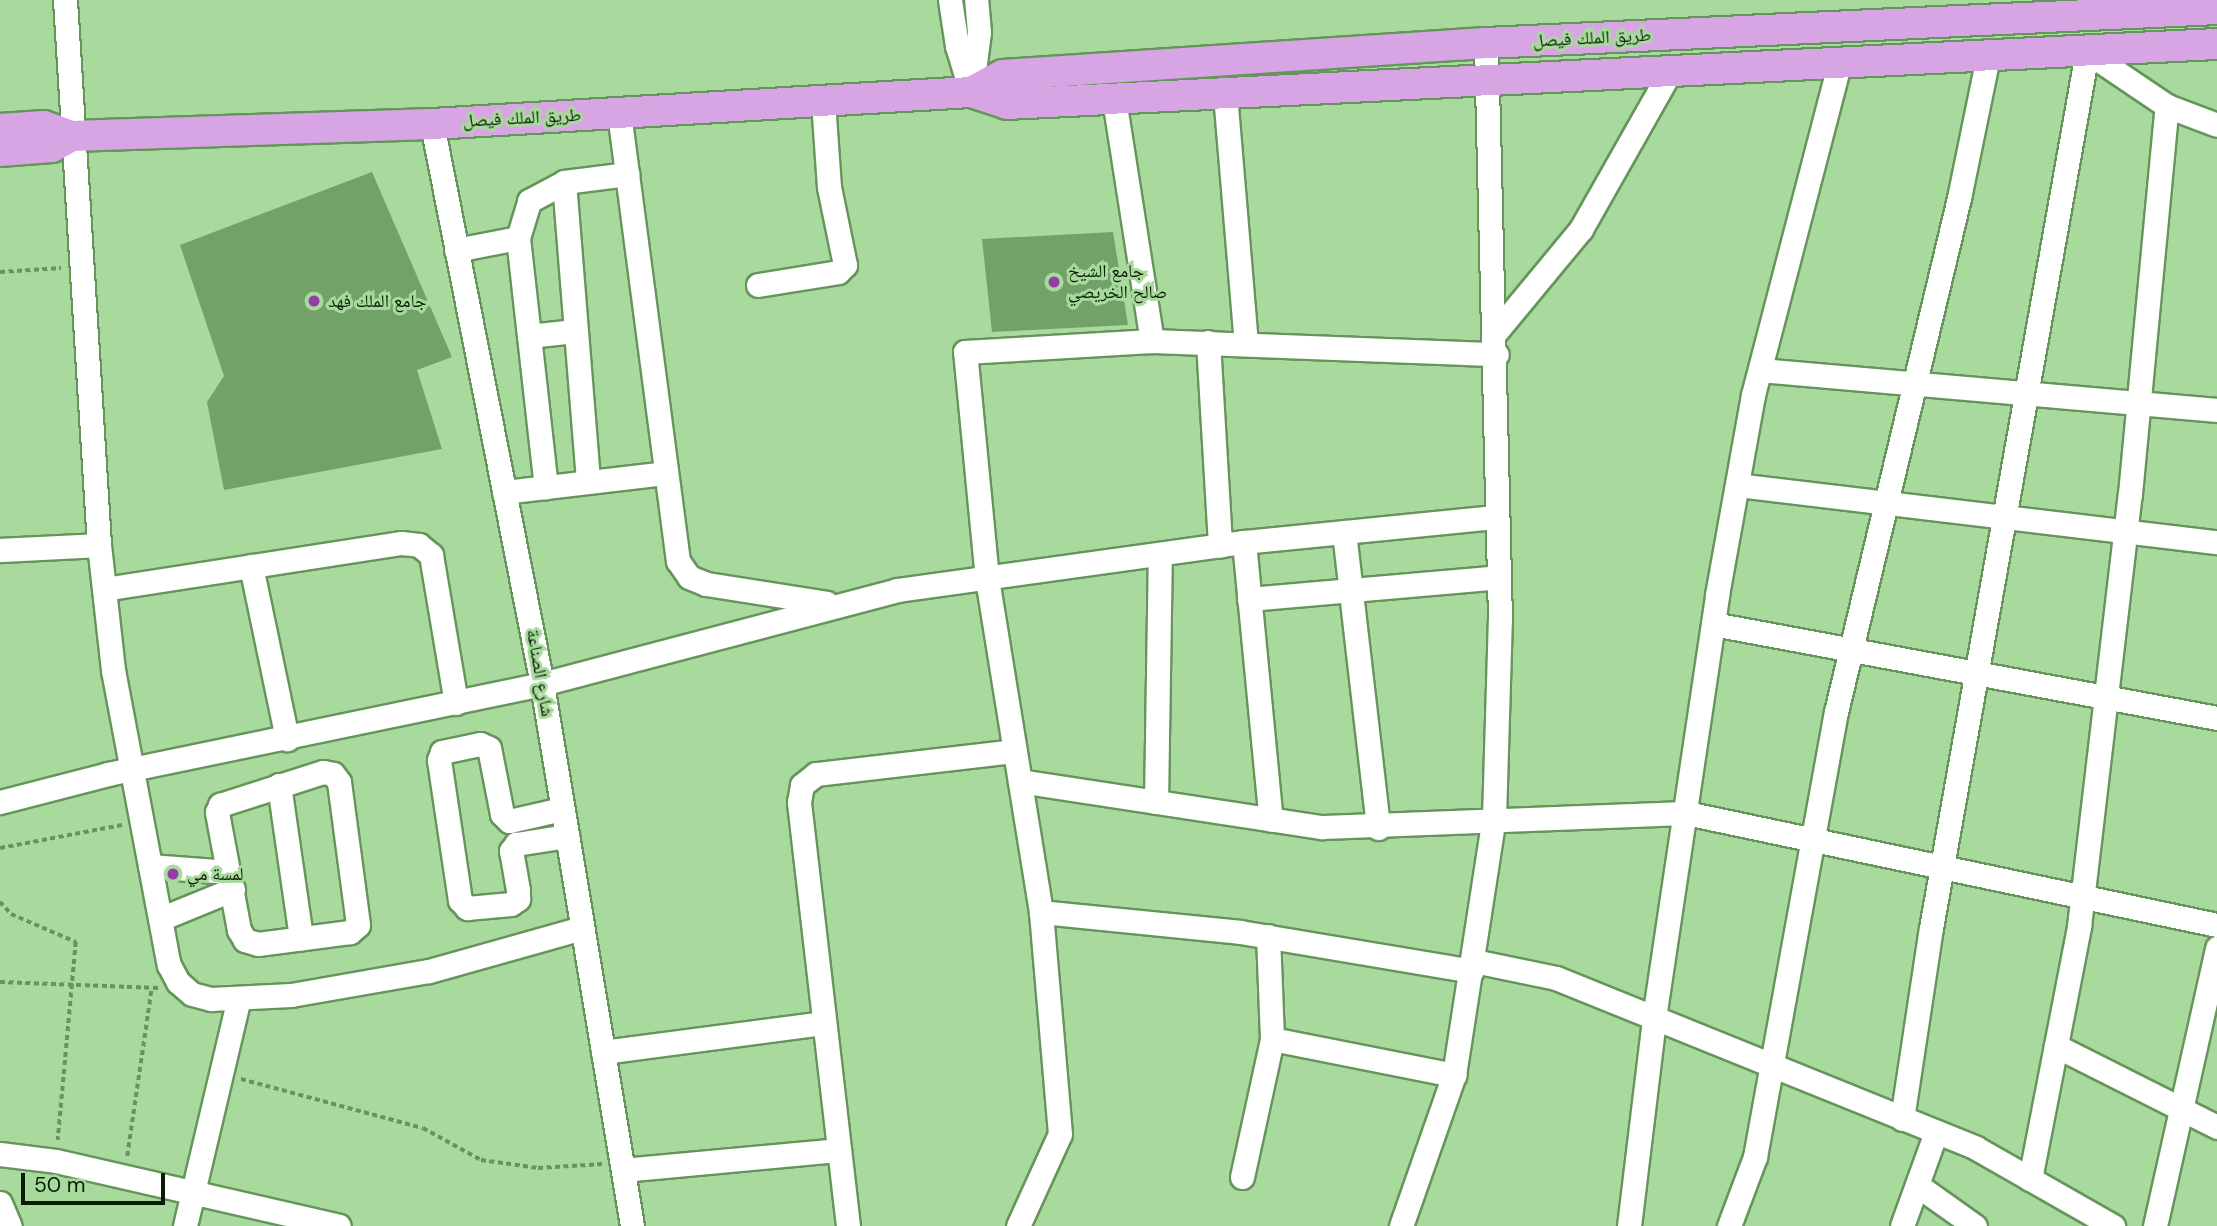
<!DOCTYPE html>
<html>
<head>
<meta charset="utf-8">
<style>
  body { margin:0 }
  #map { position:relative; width:2217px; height:1226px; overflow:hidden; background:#a7da9c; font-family:"DM Sans","Noto Naskh Arabic",sans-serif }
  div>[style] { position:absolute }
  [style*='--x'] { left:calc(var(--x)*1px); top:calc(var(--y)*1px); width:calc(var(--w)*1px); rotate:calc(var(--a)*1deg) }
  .building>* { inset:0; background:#73a268 }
  .path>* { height:3.5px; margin-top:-1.75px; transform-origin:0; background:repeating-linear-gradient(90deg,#6a9162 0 5px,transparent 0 8.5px) }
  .roads { filter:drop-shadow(2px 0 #65955a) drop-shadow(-2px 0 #65955a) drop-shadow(0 2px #65955a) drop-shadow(0 -2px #65955a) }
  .minor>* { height:23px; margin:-11.5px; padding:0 11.5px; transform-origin:11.5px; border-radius:11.5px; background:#fff }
  .major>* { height:30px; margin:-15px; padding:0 15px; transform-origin:15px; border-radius:15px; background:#d7a5e3 }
  .dots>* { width:19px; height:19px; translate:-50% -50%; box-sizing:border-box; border:4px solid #a7da9c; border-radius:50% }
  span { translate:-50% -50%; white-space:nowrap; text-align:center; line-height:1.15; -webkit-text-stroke:6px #a7da9c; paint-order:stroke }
  .street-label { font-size:18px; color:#091c05 }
  .poi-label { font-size:18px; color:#091c05 }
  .left { translate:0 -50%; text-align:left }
  .scale { position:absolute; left:21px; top:1173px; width:144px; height:32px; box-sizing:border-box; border:4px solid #091c05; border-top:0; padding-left:9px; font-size:21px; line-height:24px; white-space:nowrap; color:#091c05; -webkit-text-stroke:5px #a7da9c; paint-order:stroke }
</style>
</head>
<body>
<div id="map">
  <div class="building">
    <div style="clip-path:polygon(372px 172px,452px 357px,417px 370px,442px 449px,224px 490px,207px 402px,224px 376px,180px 245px)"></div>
    <div style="clip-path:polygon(1113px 232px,1128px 325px,992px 332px,982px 239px)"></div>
  </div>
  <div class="path">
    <div style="--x:0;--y:272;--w:61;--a:-3.8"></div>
    <div style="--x:0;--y:848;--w:124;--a:-10.7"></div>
    <div style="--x:0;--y:902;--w:16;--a:47"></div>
    <div style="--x:11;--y:914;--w:71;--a:23.3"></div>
    <div style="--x:76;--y:942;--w:199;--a:95.2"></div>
    <div style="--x:0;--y:982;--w:159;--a:2.2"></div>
    <div style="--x:241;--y:1079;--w:188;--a:15.1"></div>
    <div style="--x:423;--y:1128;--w:66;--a:28.9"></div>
    <div style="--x:481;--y:1160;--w:58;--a:8"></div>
    <div style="--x:538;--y:1168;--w:65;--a:-3.5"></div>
    <div style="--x:127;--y:1156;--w:167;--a:-81.7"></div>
  </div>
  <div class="roads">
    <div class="minor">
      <div style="--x:65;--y:0;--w:546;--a:86.43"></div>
      <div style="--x:99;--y:545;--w:126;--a:83.6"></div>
      <div style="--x:113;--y:670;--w:300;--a:79.3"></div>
      <div style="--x:169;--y:965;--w:19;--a:62"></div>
      <div style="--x:178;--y:982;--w:18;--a:41"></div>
      <div style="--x:192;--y:994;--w:20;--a:15"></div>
      <div style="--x:211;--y:999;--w:80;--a:-2.9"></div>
      <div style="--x:291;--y:995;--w:140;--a:-9.9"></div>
      <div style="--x:429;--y:971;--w:159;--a:-15.7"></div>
      <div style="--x:950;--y:0;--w:47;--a:81.3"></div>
      <div style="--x:957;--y:46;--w:48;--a:73.1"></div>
      <div style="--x:972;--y:86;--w:54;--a:-82.6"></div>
      <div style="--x:979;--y:32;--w:32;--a:-95"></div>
      <div style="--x:1225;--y:94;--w:250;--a:85.2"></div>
      <div style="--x:1114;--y:99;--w:245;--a:81.1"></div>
      <div style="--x:619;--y:113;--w:452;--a:82.5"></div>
      <div style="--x:678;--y:561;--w:19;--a:55"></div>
      <div style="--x:689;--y:577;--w:18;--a:22"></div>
      <div style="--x:706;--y:584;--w:122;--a:8.9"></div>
      <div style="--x:432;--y:124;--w:571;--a:78.89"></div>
      <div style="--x:542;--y:684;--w:549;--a:80.57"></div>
      <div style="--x:564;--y:182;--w:301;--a:85.4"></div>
      <div style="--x:518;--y:238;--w:251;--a:83.6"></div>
      <div style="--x:456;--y:250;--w:63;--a:-11"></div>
      <div style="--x:518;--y:238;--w:39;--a:-73"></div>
      <div style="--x:529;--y:201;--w:40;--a:-28"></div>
      <div style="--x:564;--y:182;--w:64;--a:-7.2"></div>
      <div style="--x:758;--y:285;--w:81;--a:-9.2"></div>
      <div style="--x:838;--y:272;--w:10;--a:-45"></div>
      <div style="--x:845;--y:265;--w:80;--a:-101.6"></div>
      <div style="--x:829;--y:187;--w:86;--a:-94"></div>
      <div style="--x:1495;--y:333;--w:135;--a:-50.4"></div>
      <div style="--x:1581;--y:229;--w:180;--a:-60.5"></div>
      <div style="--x:529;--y:336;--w:46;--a:-6.2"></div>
      <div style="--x:1208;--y:342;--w:204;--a:86.6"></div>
      <div style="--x:1760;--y:370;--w:459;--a:5"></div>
      <div style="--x:1737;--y:485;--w:483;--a:6.8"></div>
      <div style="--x:504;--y:492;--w:163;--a:-6.7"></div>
      <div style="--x:1344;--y:532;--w:298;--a:83.4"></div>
      <div style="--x:1244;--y:542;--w:279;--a:84.5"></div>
      <div style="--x:0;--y:550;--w:99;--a:-2.9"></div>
      <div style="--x:251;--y:566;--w:177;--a:78.2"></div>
      <div style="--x:104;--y:589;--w:301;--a:-8.8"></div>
      <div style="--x:401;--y:543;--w:18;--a:6"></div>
      <div style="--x:419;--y:545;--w:16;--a:40"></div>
      <div style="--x:431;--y:555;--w:150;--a:80.4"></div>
      <div style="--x:1249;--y:599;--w:250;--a:-5"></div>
      <div style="--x:1713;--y:624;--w:513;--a:10.56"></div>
      <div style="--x:323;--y:772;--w:10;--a:11"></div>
      <div style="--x:333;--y:774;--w:10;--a:53"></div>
      <div style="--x:339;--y:782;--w:144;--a:82.4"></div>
      <div style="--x:358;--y:925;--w:11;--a:139"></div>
      <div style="--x:350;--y:932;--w:93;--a:172.6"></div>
      <div style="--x:258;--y:944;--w:14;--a:-163"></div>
      <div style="--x:245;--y:940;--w:12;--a:-121"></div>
      <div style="--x:239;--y:930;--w:120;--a:-100.6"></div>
      <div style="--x:217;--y:812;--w:8;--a:-67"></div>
      <div style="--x:220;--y:805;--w:108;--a:-17.8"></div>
      <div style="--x:1020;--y:781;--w:305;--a:8.7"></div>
      <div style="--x:1322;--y:827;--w:364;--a:-2.2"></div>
      <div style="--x:1686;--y:813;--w:543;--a:11.91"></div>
      <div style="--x:279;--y:785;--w:155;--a:81.8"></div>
      <div style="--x:0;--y:802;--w:112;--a:-14.5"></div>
      <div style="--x:108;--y:774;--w:443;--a:-11.7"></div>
      <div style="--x:542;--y:684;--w:367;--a:-14.8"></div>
      <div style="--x:897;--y:590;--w:350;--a:-7.9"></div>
      <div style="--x:1244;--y:542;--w:253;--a:-5.7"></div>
      <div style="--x:1156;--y:802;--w:246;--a:-89.1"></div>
      <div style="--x:562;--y:809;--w:54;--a:167.2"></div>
      <div style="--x:509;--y:821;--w:10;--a:-135"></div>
      <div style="--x:502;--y:814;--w:67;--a:-101.1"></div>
      <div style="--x:489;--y:748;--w:10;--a:-156"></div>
      <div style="--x:480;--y:744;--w:39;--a:168"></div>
      <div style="--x:442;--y:752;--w:9;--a:111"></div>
      <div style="--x:439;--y:760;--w:142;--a:81.5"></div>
      <div style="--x:460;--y:900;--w:11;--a:49"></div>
      <div style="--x:467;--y:908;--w:44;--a:-5.2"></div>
      <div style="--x:511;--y:904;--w:9;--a:-36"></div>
      <div style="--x:518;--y:899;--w:9;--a:-90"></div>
      <div style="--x:518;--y:890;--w:40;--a:-100"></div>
      <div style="--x:511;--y:851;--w:9;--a:-54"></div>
      <div style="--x:516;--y:844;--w:52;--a:-8.9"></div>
      <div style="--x:150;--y:866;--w:79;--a:4.3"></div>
      <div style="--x:1041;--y:912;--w:200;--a:5.7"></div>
      <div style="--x:1240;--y:932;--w:235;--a:9.5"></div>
      <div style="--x:160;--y:919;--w:79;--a:-22.3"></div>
      <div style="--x:1474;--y:961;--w:84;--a:11.7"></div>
      <div style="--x:1556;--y:978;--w:453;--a:22"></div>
      <div style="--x:1976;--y:1148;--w:158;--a:29.7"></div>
      <div style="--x:1272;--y:1039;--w:186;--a:11.2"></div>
      <div style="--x:2056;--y:1046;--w:180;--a:26.7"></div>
      <div style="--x:603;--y:1052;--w:223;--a:-7.5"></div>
      <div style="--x:1902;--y:1119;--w:193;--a:-81.4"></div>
      <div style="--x:1931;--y:928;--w:890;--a:-79.9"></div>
      <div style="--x:2087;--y:52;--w:97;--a:34"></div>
      <div style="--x:2167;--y:106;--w:53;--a:20.8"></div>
      <div style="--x:0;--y:1154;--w:56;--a:7.1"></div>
      <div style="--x:56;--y:1161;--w:290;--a:12.9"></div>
      <div style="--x:623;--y:1170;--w:217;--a:-5.3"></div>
      <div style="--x:1242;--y:1177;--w:141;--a:-77.7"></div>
      <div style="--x:1272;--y:1039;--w:103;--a:-92.2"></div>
      <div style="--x:2030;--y:1179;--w:258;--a:-79"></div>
      <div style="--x:2079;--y:926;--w:435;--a:-83.3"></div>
      <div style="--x:2130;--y:494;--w:390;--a:-84.6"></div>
      <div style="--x:1917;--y:1185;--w:71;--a:35.3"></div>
      <div style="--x:0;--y:1203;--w:25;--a:67"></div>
      <div style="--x:185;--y:1226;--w:234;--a:-76.7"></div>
      <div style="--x:848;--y:1226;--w:427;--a:-96.6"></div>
      <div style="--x:799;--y:802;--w:17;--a:-80"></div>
      <div style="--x:802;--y:785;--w:18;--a:-38"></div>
      <div style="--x:816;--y:774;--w:200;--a:-6.6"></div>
      <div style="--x:1018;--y:1226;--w:101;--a:-65.5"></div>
      <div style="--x:1060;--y:1134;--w:223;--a:-94.9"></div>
      <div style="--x:1041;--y:912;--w:337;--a:-99.2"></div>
      <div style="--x:987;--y:579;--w:228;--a:-95.5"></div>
      <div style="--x:965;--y:352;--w:187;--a:-3.4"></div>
      <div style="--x:1152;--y:341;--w:345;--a:2.2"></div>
      <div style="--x:1401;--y:1226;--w:160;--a:-70.7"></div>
      <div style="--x:1454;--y:1075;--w:260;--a:-81.2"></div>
      <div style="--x:1494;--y:818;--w:198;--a:-88.3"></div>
      <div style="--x:1500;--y:620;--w:577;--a:-91.39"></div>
      <div style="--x:1629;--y:1226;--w:209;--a:-83.1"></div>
      <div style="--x:1654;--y:1018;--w:428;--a:-81.5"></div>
      <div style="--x:1717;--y:595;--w:203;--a:-79.8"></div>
      <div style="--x:1753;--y:395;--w:342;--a:-75.4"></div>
      <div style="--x:1729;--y:1226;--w:74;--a:-69.4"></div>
      <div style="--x:1755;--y:1157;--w:452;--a:-79.7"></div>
      <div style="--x:1836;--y:712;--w:529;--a:-76.54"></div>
      <div style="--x:1959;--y:198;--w:144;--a:-78.4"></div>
      <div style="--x:1902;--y:1226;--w:100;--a:-70.1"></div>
      <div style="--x:2155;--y:1226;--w:285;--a:-77.4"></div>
    </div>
    <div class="major">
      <div style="--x:971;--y:92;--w:38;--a:18"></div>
      <div style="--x:1007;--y:104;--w:1211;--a:-2.84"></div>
      <div style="--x:0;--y:129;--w:44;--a:-3.9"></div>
      <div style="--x:44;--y:126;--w:30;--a:20"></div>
      <div style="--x:72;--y:136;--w:360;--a:-1.9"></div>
      <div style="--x:432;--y:124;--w:540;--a:-3.4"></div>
      <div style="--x:971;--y:92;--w:36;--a:-28"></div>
      <div style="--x:1003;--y:75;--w:484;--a:-3.8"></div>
      <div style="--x:1486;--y:43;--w:732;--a:-2.66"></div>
      <div style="--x:0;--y:151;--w:52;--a:-4.4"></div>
      <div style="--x:52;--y:147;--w:23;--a:-29"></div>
    </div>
  </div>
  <div class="dots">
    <div style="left:1054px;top:282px;background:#943ca8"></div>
    <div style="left:314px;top:301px;background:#943ca8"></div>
    <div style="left:173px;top:874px;background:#943ca8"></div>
  </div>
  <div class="street-label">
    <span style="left:1592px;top:38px;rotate:-3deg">طريق الملك فيصل</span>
    <span style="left:522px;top:118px;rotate:-3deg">طريق الملك فيصل</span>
    <span style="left:540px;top:673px;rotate:80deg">شارع الصناعة</span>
  </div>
  <div class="poi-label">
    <span class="left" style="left:1068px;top:282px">جامع الشيخ<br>صالح الخريصي</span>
    <span class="left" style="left:328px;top:301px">جامع الملك فهد</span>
    <span class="left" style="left:187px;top:874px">لمسة مي</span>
  </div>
  <div class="scale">50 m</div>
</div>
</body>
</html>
